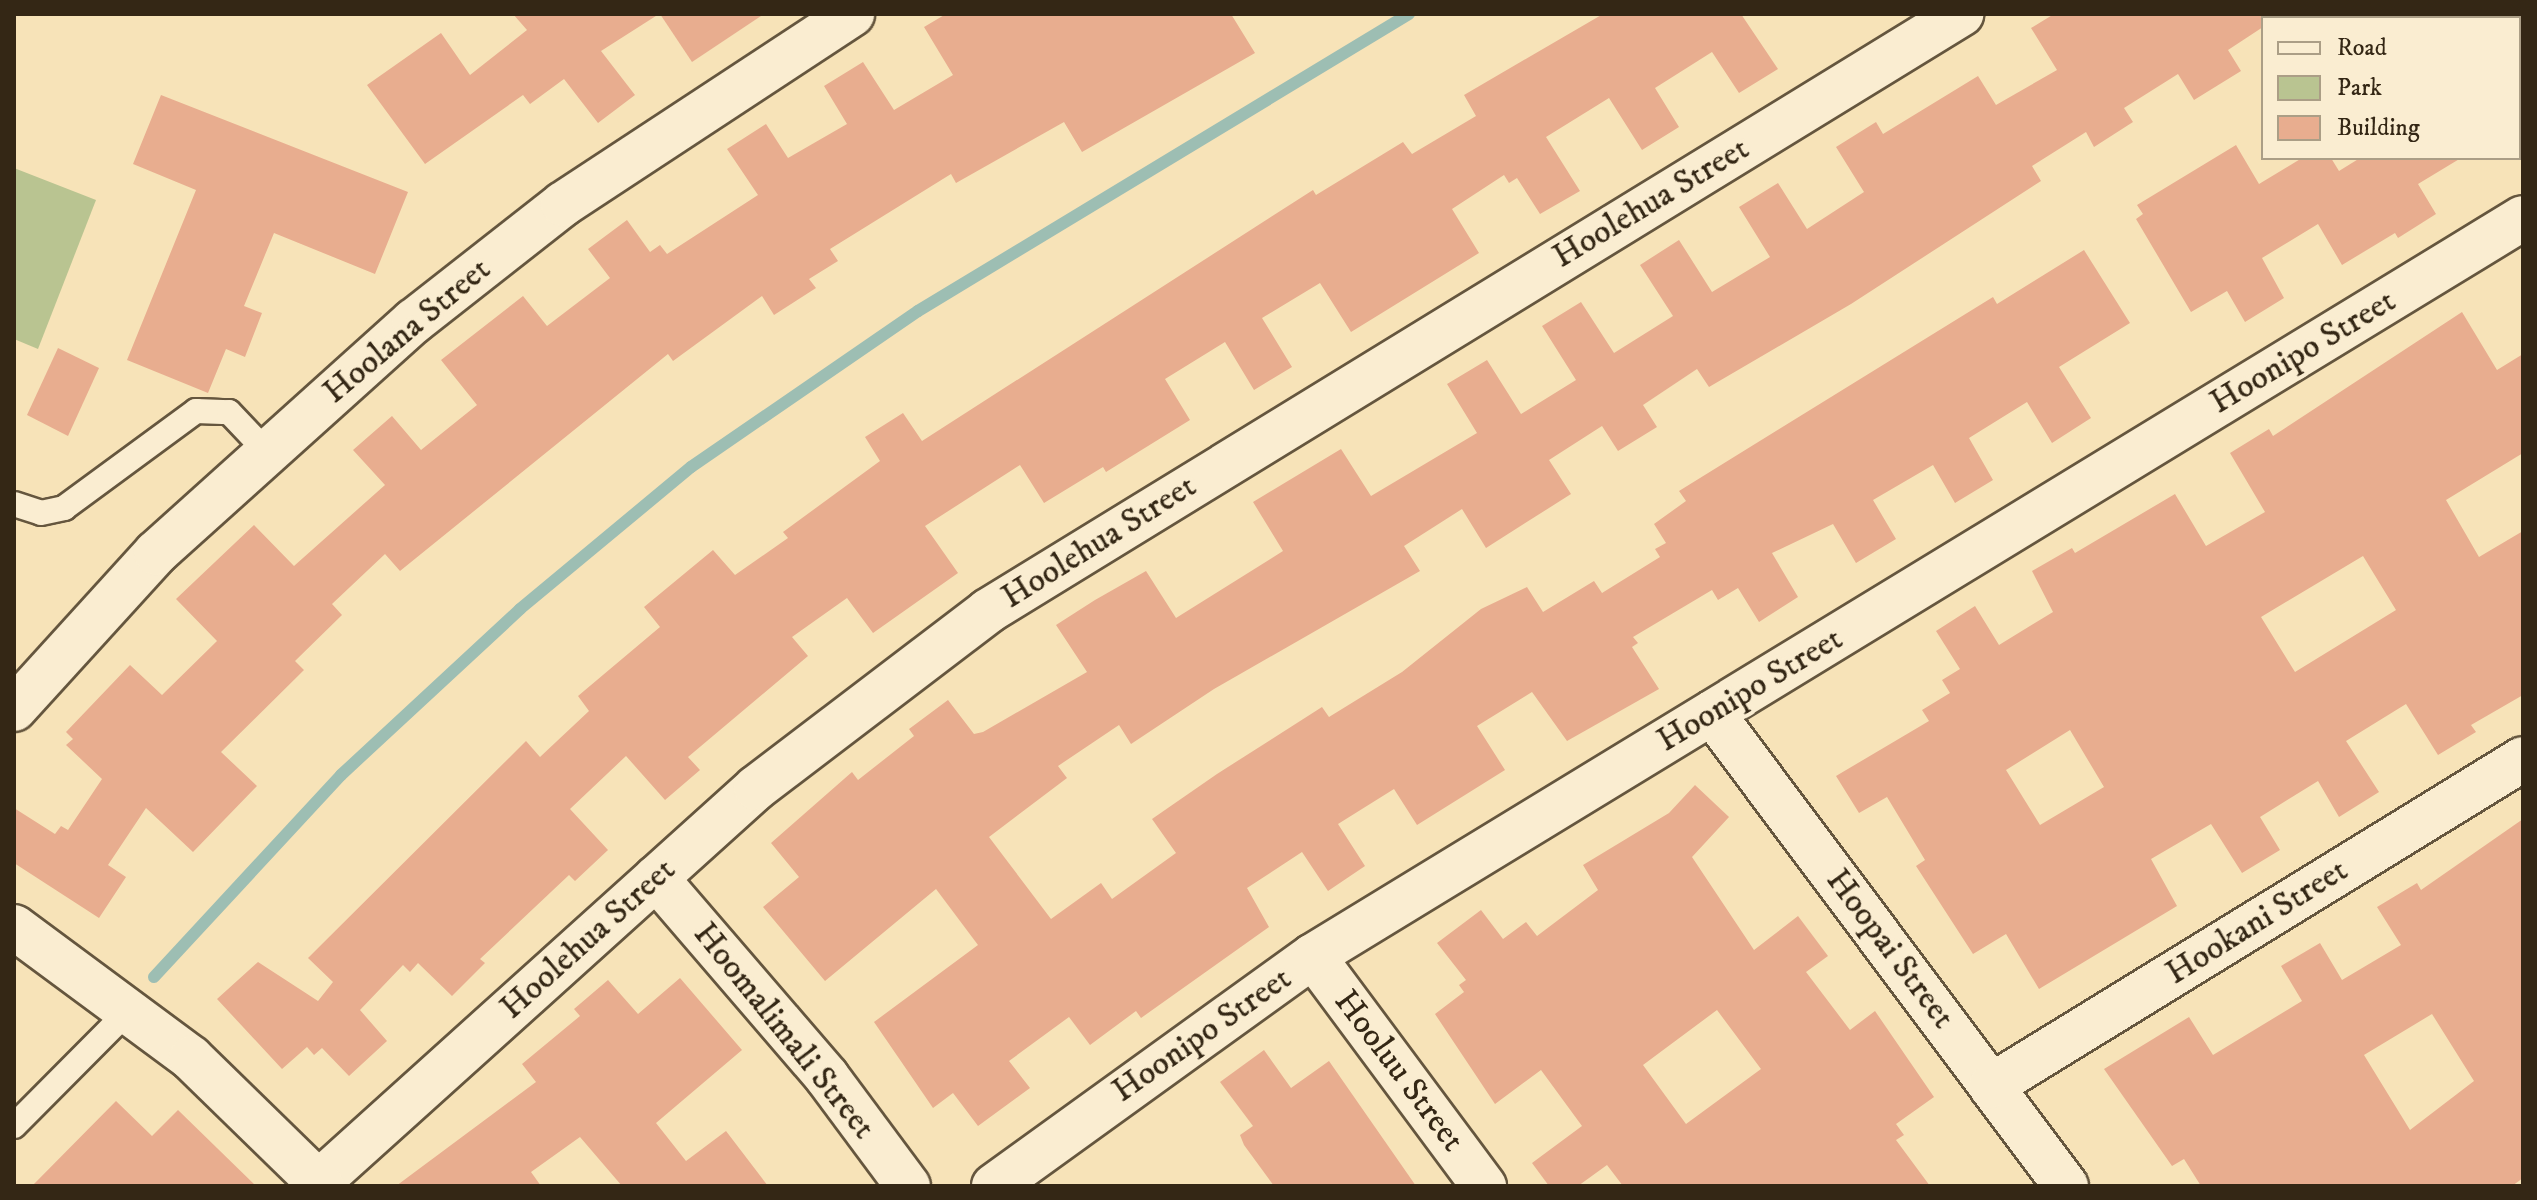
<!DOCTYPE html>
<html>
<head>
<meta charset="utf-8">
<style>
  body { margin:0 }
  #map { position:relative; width:2537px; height:1200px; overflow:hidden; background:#f7e3b8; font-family:"IM FELL DW Pica",serif }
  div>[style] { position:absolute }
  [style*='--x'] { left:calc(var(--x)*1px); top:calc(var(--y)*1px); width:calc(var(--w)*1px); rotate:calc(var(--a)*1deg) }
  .green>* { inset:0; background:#b9c491 }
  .stream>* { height:12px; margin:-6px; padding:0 6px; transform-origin:6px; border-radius:6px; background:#9dbeb3 }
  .building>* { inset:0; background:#e8ad8f }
  .roads { filter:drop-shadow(2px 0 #65563e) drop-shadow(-2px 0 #65563e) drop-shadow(0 2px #65563e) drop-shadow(0 -2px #65563e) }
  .service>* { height:24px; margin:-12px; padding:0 12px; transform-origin:12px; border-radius:12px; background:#faedd1 }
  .minor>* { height:44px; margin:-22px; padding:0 22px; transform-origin:22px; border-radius:22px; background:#faedd1 }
  .tertiary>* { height:44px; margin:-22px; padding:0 22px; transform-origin:22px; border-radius:22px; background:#faedd1 }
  span { translate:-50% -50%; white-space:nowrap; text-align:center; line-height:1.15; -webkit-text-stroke:8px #faedd1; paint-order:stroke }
  .street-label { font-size:34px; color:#342715 }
  .frame { position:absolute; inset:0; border:16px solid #342715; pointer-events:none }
  .legend { position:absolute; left:2261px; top:16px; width:260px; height:144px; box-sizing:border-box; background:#faedd1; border:2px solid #ab9e86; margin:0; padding:10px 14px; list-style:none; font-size:24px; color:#342715 }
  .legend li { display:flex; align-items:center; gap:16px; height:40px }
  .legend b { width:40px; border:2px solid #ab9e86 }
</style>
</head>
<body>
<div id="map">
  <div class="green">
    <div style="clip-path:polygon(14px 168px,96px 200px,38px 349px,14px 339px)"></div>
  </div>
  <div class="stream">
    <div style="--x:154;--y:977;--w:275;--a:-47.2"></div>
    <div style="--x:341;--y:775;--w:244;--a:-42.8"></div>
    <div style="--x:520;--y:609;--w:222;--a:-39.7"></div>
    <div style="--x:691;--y:467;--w:275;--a:-34.5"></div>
    <div style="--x:918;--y:311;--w:574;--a:-31.17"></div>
  </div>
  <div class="building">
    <div style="clip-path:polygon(513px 14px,659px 14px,601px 51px,635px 95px,598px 123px,564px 79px,530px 104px,523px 95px,425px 164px,367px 85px,441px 33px,470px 75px,527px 30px)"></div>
    <div style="clip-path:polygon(660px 14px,764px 14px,692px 62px)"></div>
    <div style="clip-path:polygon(946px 14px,1231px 14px,1255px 53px,1082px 152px,1064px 122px,956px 183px,951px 174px,830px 249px,838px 261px,809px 279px,816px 288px,774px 315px,762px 296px,673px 361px,668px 354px,400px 571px,385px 554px,332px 604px,342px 615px,295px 661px,304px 670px,221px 752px,257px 786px,193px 852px,146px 808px,108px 865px,126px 877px,99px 918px,14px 863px,14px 808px,55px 834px,61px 826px,68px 830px,102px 779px,66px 745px,73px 739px,66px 732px,130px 665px,162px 695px,217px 641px,176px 599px,254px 525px,294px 566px,385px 485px,353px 450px,392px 416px,421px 450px,477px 405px,441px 360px,523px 296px,547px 326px,610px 278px,588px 249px,627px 220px,650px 252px,660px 245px,667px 254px,758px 195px,727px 149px,766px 124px,788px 158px,847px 124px,824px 86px,863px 62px,894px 110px,953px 75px,924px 27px)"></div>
    <div style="clip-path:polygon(1603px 14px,1741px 14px,1778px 69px,1739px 93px,1712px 52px,1655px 88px,1679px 127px,1642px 150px,1609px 98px,1546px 137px,1580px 191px,1540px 214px,1517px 178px,1509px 183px,1504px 175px,1452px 209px,1479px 253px,1390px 308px,1351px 332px,1320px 283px,1262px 318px,1292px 367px,1254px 390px,1225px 342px,1165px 379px,1190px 420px,1106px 472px,1103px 467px,1044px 503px,1020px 465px,925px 526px,958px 573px,873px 633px,847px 598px,792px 637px,808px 656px,688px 757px,700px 770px,665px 800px,626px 756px,570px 809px,608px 850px,575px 881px,569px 875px,480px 959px,485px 963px,452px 996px,418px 963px,410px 972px,403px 965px,360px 1010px,387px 1041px,349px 1076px,322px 1048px,314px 1055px,307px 1047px,282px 1069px,217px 999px,258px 962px,318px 1001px,333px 982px,308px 958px,526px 741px,540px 757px,589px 711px,578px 696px,660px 627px,644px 607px,713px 550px,735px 575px,788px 538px,783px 532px,880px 461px,865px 437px,903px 413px,922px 441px,1313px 190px,1316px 195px,1403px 142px,1412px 154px,1476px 116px,1464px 95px)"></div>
    <div style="clip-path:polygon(2054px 14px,2282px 14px,2263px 18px,2263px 27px,2228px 50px,2241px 71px,2194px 100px,2178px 74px,2124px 108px,2133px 122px,2094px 147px,2086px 132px,2032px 166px,2041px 181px,1851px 304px,1709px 387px,1697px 369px,1643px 405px,1657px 427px,1618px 451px,1602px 426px,1549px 460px,1571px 494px,1486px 548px,1462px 509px,1404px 546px,1420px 571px,1214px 689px,1131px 744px,1119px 725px,1058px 766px,1067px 778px,989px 837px,1051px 919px,1101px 883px,1112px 899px,1176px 853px,1152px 819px,1217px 774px,1322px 707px,1329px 717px,1402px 672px,1481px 609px,1527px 587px,1543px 612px,1594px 581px,1602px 593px,1660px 557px,1655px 549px,1666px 543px,1654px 524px,1686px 501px,1679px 491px,1993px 297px,1997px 304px,2084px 250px,2130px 323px,2059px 367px,2091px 418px,2052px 443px,2027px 402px,1969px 438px,1993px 480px,1955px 503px,1933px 465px,1873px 500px,1896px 539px,1856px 563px,1833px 524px,1772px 553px,1798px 597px,1759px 622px,1738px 588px,1718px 600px,1712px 590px,1633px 637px,1638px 643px,1632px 647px,1659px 689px,1567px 741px,1532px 692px,1477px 726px,1505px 770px,1417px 825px,1394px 789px,1338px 824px,1365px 866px,1328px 891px,1302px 852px,1247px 888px,1269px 927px,1141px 1018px,1136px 1011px,1090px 1045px,1069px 1017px,1009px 1061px,1030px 1088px,978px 1126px,953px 1093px,933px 1108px,874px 1022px,978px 945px,936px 889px,825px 981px,763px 907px,799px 877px,771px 843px,852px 772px,858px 780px,914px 736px,909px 729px,948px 700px,974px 734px,983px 732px,1087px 672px,1056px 625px,1095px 600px,1146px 571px,1176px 618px,1283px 551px,1253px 502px,1341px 449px,1371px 496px,1477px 433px,1447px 384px,1487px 360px,1521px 414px,1576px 380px,1542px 326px,1581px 302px,1614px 353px,1673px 316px,1640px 265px,1679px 240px,1712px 292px,1770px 257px,1739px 207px,1778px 183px,1807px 229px,1864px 192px,1836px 147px,1876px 122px,1883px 134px,1978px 76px,1996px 105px,2057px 70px,2031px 28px)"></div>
    <div style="clip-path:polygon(161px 95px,408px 192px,375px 274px,274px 233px,244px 306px,262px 313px,245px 357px,226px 349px,208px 393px,127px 360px,196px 190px,133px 164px)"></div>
    <div style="clip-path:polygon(2236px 145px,2259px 184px,2302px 158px,2331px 158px,2339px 171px,2360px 158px,2461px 158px,2418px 184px,2436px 214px,2398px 238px,2395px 233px,2342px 265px,2318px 224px,2262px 258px,2284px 298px,2245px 322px,2227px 291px,2191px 312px,2136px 219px,2143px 214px,2137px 205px)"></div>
    <div style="clip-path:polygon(evenodd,2462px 312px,2497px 370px,2523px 354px,2523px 453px,2446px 500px,2479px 557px,2523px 531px,2523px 695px,2471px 725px,2476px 732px,2438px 755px,2406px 704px,2346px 741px,2379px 792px,2339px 817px,2318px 781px,2260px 817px,2280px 850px,2242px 873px,2211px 824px,2151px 859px,2177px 906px,2039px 989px,2006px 934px,1973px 954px,1916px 866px,1925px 860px,1887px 797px,1859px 813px,1836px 776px,1929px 721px,1922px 710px,1950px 693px,1942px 680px,1960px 669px,1936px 631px,1975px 606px,1999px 645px,2053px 612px,2032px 571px,2072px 548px,2075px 553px,2175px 494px,2206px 546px,2265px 512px,2230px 453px,2269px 429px,2273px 436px,2462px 312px,2363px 556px,2396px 610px,2295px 672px,2261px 617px,2363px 556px,2462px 312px,2070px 730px,2104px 787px,2040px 825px,2006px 770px,2070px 730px)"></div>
    <div style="clip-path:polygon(58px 348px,99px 368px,68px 436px,27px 415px)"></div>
    <div style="clip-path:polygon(evenodd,1695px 785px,1729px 817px,1692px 857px,1754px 950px,1798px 916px,1828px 956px,1806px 972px,1850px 1030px,1875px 1011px,1934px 1097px,1896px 1124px,1904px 1135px,1896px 1140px,1930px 1186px,1623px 1186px,1607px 1165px,1578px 1186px,1549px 1186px,1532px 1163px,1582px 1126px,1541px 1070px,1495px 1104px,1435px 1014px,1464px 992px,1459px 985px,1466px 980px,1437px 943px,1481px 910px,1503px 939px,1526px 922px,1537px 936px,1598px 890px,1583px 865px,1669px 813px,1695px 785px,1717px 1010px,1761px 1069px,1686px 1124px,1643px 1065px,1717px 1010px)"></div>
    <div style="clip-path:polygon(evenodd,2523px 819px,2523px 1178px,2512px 1186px,2201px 1186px,2184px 1159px,2172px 1166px,2104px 1069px,2189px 1017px,2213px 1055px,2302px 1001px,2281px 966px,2320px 943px,2342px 980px,2401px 945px,2377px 907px,2417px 883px,2421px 890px,2523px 819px,2432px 1014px,2474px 1081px,2410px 1130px,2364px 1055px,2432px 1014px)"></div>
    <div style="clip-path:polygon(680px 978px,742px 1050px,656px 1123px,686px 1161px,726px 1131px,768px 1186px,622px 1186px,580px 1137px,531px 1172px,541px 1186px,396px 1186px,536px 1082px,522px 1064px,580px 1016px,574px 1009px,608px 980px,638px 1014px)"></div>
    <div style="clip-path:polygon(1264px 1050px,1291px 1088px,1329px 1061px,1416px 1186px,1274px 1186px,1244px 1145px,1240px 1135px,1253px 1126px,1220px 1082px)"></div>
    <div style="clip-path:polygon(116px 1101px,152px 1136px,178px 1110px,256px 1186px,32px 1186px)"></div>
  </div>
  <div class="roads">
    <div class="service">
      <div style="--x:14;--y:504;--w:28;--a:18"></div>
      <div style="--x:41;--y:513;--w:24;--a:-12"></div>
      <div style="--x:64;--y:508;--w:164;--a:-36.3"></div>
      <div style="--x:196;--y:411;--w:33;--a:2"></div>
      <div style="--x:229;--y:412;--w:52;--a:46.5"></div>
      <div style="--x:14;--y:1126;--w:165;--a:-45.2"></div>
    </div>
    <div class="minor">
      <div style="--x:14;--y:709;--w:211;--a:-47.7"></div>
      <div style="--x:156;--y:553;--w:347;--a:-42"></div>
      <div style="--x:414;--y:321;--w:189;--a:-38.1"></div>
      <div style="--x:563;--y:204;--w:346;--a:-33.3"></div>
      <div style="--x:1712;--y:713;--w:591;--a:53.19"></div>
      <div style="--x:656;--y:878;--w:262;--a:49.3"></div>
      <div style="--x:827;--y:1077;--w:136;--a:53.4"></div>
      <div style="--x:1313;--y:956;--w:287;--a:53.4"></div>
      <div style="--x:1991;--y:1086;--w:624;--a:-31.58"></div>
      <div style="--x:319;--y:1182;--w:588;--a:-42.04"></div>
      <div style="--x:756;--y:788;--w:292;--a:-37.3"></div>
      <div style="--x:988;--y:611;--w:1142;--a:-31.53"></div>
      <div style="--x:994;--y:1186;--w:393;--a:-35.8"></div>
      <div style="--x:1313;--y:956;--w:1417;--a:-31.38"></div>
    </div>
    <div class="tertiary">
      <div style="--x:14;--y:927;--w:220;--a:36.5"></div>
      <div style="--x:191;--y:1058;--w:183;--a:44.3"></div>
    </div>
  </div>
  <div class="street-label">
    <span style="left:1651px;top:203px;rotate:-31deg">Hoolehua Street</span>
    <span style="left:407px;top:331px;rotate:-40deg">Hoolana Street</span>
    <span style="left:2303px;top:352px;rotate:-31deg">Hoonipo Street</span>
    <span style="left:1099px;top:542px;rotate:-32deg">Hoolehua Street</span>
    <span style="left:1750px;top:690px;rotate:-31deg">Hoonipo Street</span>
    <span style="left:2257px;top:922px;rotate:-32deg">Hookani Street</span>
    <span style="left:588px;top:939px;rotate:-42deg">Hoolehua Street</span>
    <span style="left:1890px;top:949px;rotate:53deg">Hoopai Street</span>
    <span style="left:784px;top:1031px;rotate:51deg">Hoomalimali Street</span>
    <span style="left:1202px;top:1035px;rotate:-35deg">Hoonipo Street</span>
    <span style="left:1399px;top:1071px;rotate:53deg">Hooluu Street</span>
  </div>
  <div class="frame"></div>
  <ul class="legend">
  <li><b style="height:10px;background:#faedd1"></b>Road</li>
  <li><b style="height:22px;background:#b9c491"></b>Park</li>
  <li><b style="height:22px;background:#e8ad8f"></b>Building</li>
  </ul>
</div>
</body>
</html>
